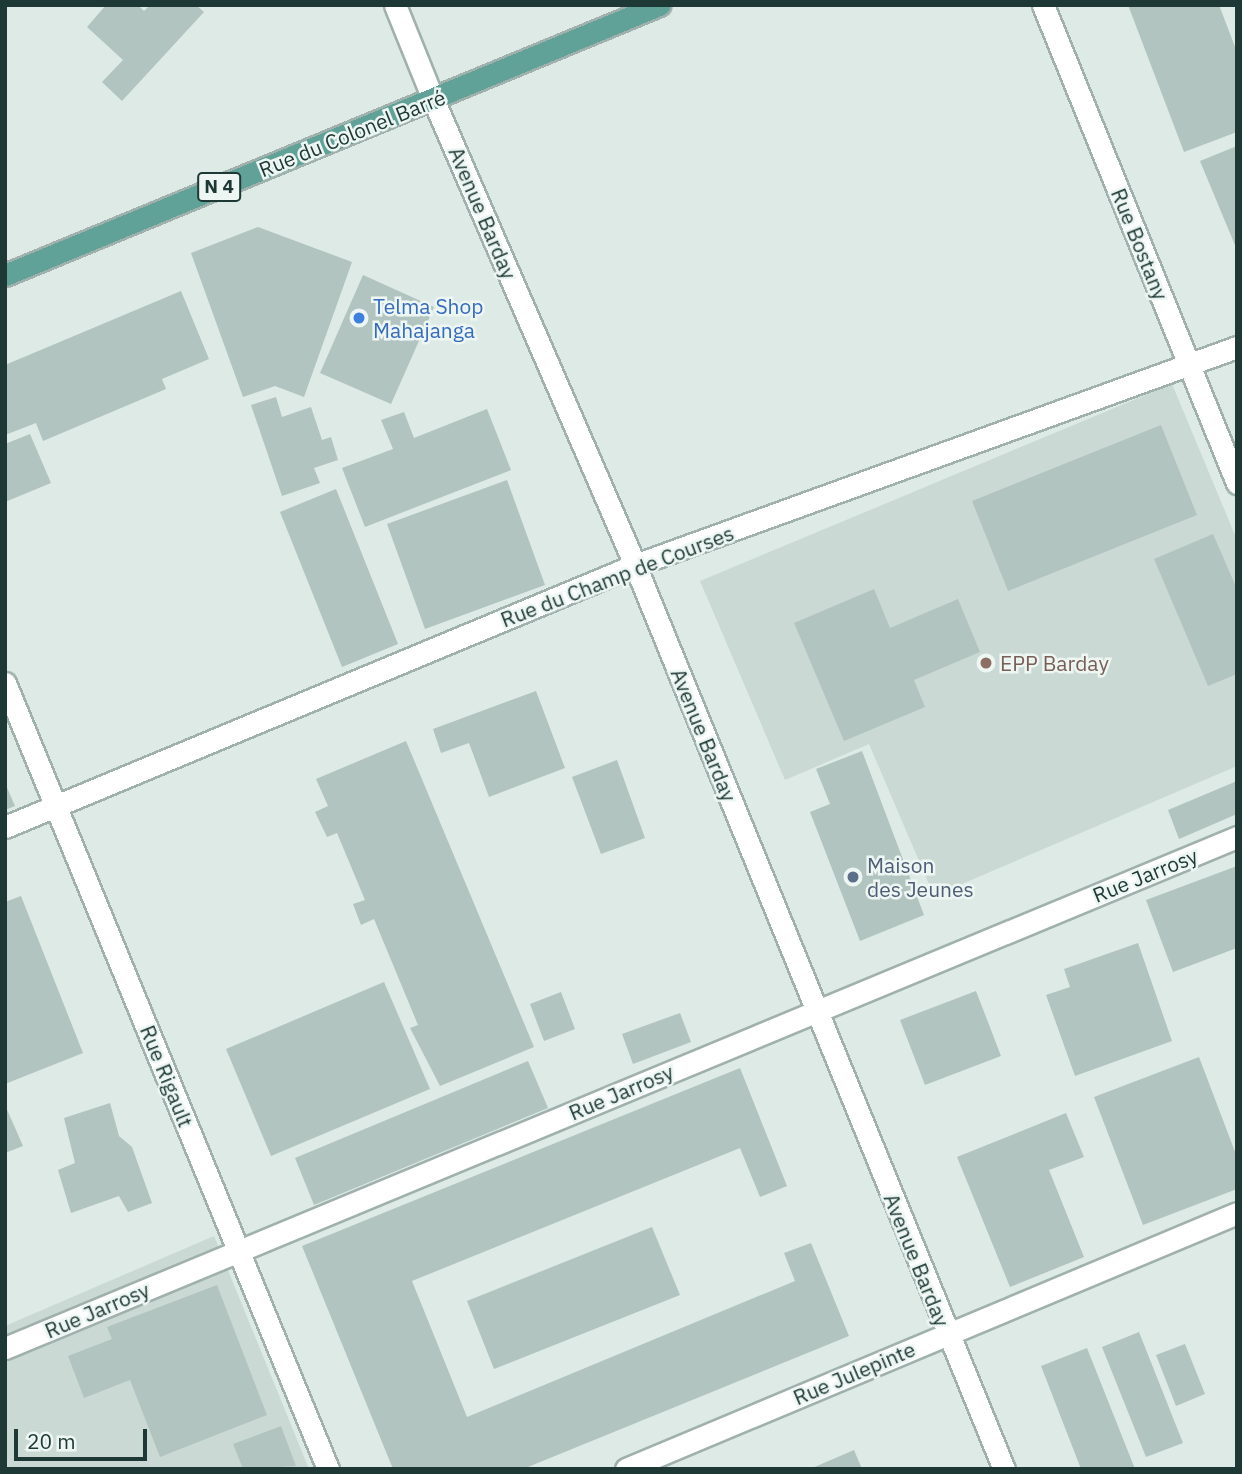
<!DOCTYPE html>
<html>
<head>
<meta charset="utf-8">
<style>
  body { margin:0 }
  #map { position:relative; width:1242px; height:1474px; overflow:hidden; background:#ddeae5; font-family:"IBM Plex Sans",sans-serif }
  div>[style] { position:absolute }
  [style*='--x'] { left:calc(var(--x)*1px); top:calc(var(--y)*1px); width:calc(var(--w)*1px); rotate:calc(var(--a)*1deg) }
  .built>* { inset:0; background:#cbd9d5 }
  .building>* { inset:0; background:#b2c4bf }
  .roads { filter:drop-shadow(2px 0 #a0b1ad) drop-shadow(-2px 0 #a0b1ad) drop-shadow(0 2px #a0b1ad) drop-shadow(0 -2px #a0b1ad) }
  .minor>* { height:21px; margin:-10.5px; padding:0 10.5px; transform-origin:10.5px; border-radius:10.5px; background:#fff }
  .tertiary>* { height:21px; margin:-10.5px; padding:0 10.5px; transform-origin:10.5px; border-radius:10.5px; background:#fff }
  .secondary>* { height:21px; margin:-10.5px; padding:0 10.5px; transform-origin:10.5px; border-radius:10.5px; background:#fff }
  .primary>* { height:21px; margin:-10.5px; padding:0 10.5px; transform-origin:10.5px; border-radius:10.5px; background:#60a198 }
  .dots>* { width:19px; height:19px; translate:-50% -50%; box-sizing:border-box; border:4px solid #edf6f3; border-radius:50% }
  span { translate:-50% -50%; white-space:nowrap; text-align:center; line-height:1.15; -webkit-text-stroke:5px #edf6f3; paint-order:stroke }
  .shield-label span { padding:2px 5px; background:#edf6f3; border:2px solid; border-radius:5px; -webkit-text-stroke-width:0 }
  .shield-label { font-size:19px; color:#1e3935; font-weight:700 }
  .street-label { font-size:21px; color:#1e3935 }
  .shop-label { font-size:21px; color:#366cbe }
  .left { translate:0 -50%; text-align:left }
  .education-label { font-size:21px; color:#785e54 }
  .service-label { font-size:21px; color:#4e5e75 }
  .frame { position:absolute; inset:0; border:7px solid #1e3935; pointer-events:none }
  .scale { position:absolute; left:14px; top:1429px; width:133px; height:32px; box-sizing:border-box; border:4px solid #1e3935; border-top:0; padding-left:9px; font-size:21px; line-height:24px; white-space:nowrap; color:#1e3935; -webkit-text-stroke:5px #edf6f3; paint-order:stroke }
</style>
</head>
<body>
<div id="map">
  <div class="built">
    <div style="clip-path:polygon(1172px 384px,1237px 540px,1237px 766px,934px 896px,869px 744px,785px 780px,700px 581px)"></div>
    <div style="clip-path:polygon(214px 1236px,309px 1469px,5px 1469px,5px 1326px)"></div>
  </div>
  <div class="building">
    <div style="clip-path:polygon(106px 5px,138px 5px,144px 11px,150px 5px,196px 5px,204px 12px,122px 101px,102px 82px,123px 60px,87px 27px)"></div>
    <div style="clip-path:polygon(1128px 5px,1219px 5px,1237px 52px,1237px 132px,1184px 152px)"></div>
    <div style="clip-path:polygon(1237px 146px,1237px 250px,1200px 161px)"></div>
    <div style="clip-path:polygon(258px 227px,352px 262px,304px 397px,275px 386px,243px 397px,191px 253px)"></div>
    <div style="clip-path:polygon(363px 275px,434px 307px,391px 404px,320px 373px)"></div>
    <div style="clip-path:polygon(181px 291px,209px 359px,162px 379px,166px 389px,43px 441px,36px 423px,5px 435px,5px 365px)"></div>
    <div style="clip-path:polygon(276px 397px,282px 417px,311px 407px,322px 440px,331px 437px,338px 460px,314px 468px,320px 483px,282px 496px,251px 405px)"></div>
    <div style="clip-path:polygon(487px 409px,511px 470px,365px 527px,342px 468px,393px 449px,381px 420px,404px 412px,414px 438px)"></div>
    <div style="clip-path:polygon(1161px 425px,1197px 515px,1008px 591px,972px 501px)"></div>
    <div style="clip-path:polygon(30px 434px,51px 483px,5px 502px,5px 444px)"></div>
    <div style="clip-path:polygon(507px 480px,545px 585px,425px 629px,387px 524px)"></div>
    <div style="clip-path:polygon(336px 489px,398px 644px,342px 667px,280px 512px)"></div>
    <div style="clip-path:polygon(1213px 534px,1237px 589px,1237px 674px,1208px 686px,1154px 559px)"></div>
    <div style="clip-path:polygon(874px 589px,890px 628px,958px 599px,980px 652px,914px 680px,925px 707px,844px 741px,794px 623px)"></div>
    <div style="clip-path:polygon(536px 691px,565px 768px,489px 797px,469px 743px,441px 753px,433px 729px)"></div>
    <div style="clip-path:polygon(406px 741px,534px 1047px,440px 1086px,410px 1028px,418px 1025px,374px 919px,361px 925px,353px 904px,365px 900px,337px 833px,327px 837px,315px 812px,328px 806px,316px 779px)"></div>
    <div style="clip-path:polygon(862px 751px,924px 915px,860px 941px,810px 812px,830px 804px,816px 769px)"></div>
    <div style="clip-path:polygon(617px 760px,645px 838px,601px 854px,572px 777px)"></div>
    <div style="clip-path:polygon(1237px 781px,1237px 814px,1179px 839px,1168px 810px)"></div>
    <div style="clip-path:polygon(5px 783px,15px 806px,5px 810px)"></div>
    <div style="clip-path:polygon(1237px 866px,1237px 948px,1173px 972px,1146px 900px)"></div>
    <div style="clip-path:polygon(21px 896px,83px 1053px,5px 1084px,5px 902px)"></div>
    <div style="clip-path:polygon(1138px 943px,1172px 1041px,1075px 1076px,1046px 995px,1070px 987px,1064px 969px)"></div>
    <div style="clip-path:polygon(384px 982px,430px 1089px,271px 1156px,226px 1049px)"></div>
    <div style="clip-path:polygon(976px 991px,1001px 1056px,925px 1085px,900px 1020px)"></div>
    <div style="clip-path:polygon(561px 992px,575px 1029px,544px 1041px,530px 1004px)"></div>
    <div style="clip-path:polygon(680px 1013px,691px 1042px,633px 1064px,622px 1034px)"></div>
    <div style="clip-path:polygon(1199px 1057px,1237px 1157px,1237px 1189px,1143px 1225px,1094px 1097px)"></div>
    <div style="clip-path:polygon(528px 1061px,548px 1108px,314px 1205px,295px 1158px)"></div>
    <div style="clip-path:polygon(740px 1068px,787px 1186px,760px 1197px,740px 1148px,412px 1281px,467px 1417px,795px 1281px,784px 1253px,811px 1243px,849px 1336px,523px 1469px,393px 1469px,302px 1246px)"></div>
    <div style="clip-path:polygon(110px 1103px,119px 1136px,132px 1147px,152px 1203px,128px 1212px,119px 1196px,71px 1213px,58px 1170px,75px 1163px,64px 1118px)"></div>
    <div style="clip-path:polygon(5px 1105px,23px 1146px,5px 1153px)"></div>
    <div style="clip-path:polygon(1066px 1113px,1084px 1157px,1049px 1170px,1084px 1257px,1010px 1287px,957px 1157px)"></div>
    <div style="clip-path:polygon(652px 1227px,680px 1295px,494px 1369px,467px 1301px)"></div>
    <div style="clip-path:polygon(217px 1285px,267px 1415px,160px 1457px,130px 1380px,84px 1398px,68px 1356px,112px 1339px,107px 1327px)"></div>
    <div style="clip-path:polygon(1139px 1332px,1183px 1443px,1146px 1457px,1102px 1347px)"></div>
    <div style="clip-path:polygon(1185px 1344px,1205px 1394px,1176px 1406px,1156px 1355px)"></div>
    <div style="clip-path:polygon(1087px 1348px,1135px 1469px,1081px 1469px,1041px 1366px)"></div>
    <div style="clip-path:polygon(281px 1426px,296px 1466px,243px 1469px,233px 1444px)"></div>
    <div style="clip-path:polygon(854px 1450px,862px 1469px,810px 1469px)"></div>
  </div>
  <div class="roads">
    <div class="minor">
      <div style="--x:1043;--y:5;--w:516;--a:67.91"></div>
      <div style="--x:5;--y:683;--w:850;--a:67.66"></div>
      <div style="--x:5;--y:827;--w:682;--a:-22.58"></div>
      <div style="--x:635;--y:565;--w:640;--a:-19.91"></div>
      <div style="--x:5;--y:1348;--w:1334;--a:-22.53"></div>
      <div style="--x:626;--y:1469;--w:662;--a:-22.73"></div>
    </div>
    <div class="tertiary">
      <div style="--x:395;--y:5;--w:101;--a:68"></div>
    </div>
    <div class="secondary">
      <div style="--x:433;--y:99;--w:508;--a:66.56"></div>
      <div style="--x:635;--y:565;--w:976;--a:67.8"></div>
    </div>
    <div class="primary">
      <div style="--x:5;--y:275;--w:708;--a:-22.43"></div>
    </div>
  </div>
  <div class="dots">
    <div style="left:359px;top:318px;background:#3f7fe0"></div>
    <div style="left:986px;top:663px;background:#8d6e63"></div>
    <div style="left:853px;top:877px;background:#5c6f8a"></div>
  </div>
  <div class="shield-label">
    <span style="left:219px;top:187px">N 4</span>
  </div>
  <div class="street-label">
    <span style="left:352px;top:133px;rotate:-22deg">Rue du Colonel Barré</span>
    <span style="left:483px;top:213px;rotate:67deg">Avenue Barday</span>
    <span style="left:1140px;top:244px;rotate:68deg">Rue Bostany</span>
    <span style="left:617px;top:576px;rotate:-21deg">Rue du Champ de Courses</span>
    <span style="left:704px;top:735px;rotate:68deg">Avenue Barday</span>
    <span style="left:1145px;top:875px;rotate:-22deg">Rue Jarrosy</span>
    <span style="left:167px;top:1076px;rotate:68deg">Rue Rigault</span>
    <span style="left:621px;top:1092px;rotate:-23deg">Rue Jarrosy</span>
    <span style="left:917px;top:1260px;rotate:68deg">Avenue Barday</span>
    <span style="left:97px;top:1310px;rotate:-23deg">Rue Jarrosy</span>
    <span style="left:854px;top:1373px;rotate:-23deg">Rue Julepinte</span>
  </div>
  <div class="shop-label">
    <span class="left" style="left:373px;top:318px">Telma Shop<br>Mahajanga</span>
  </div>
  <div class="education-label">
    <span class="left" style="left:1000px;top:663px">EPP Barday</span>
  </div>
  <div class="service-label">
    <span class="left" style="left:867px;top:877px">Maison<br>des Jeunes</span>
  </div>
  <div class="frame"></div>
  <div class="scale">20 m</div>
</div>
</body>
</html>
